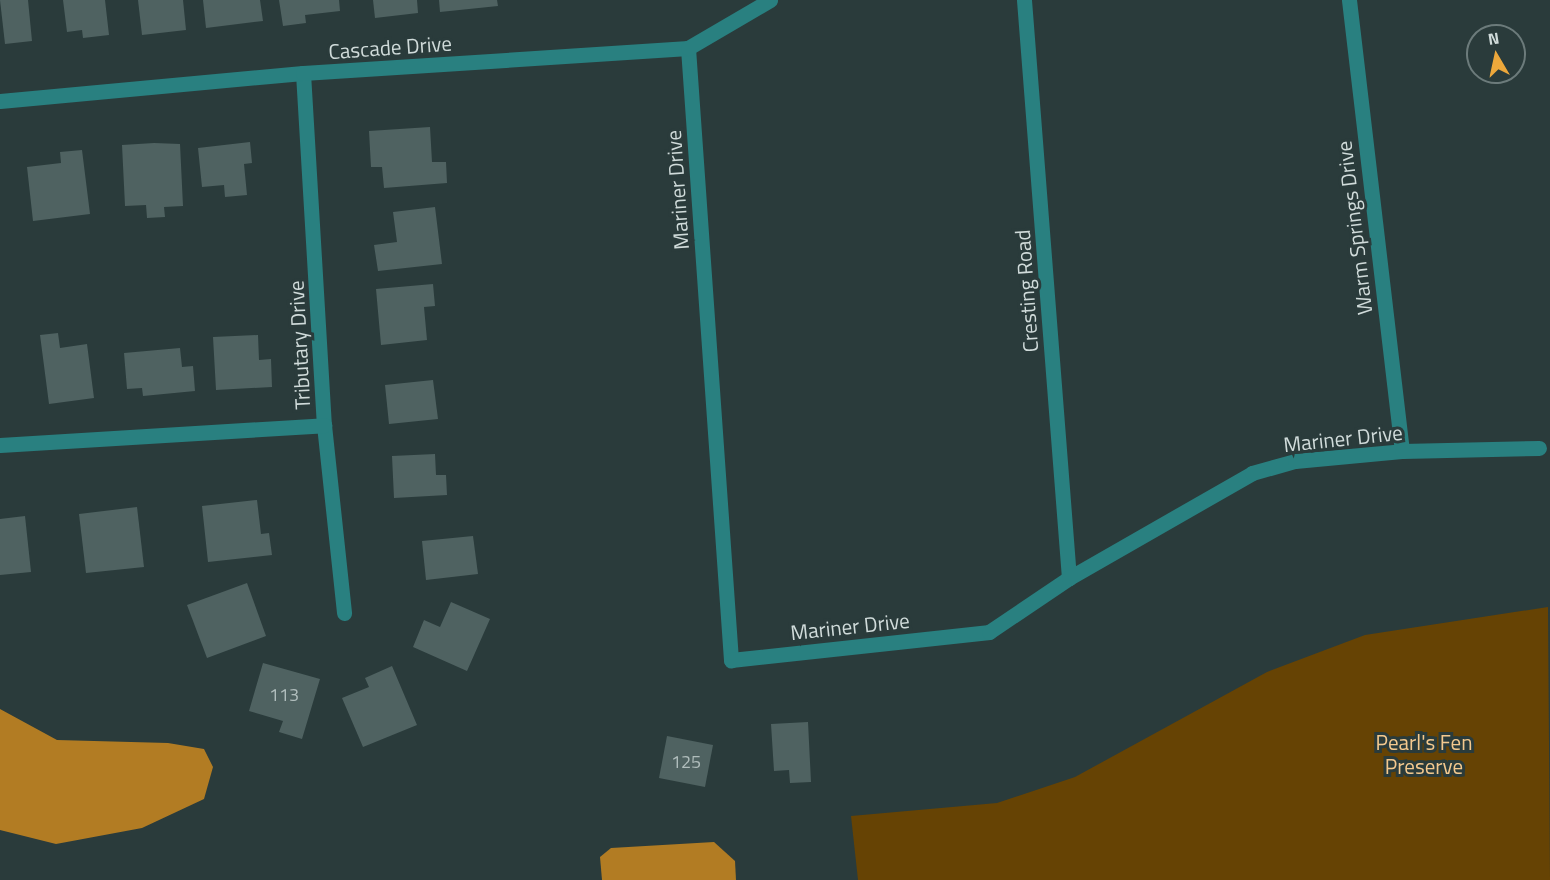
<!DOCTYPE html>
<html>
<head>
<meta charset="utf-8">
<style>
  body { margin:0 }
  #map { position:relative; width:1550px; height:880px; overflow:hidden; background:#2a3b3b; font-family:"Titillium Web",sans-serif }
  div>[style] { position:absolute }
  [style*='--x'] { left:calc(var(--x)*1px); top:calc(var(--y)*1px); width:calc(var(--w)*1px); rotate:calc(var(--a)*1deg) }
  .green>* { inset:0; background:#664304 }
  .water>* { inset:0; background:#b27c23 }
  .building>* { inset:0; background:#4f6261 }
  .minor>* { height:15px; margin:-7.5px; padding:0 7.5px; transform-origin:7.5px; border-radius:7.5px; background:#298080 }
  span { translate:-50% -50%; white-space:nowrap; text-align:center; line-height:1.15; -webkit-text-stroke:6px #2a3b3b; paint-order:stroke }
  .number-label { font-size:18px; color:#b0bdbc }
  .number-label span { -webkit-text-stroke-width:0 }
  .street-label { font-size:21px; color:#d0dbda }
  .park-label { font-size:21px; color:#f4c98e }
  .north { position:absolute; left:1466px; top:24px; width:60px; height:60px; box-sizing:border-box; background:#2a3b3b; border:2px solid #6c7b7b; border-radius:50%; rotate:351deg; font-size:16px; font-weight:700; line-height:24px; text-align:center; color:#d0dbda }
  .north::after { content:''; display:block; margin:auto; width:21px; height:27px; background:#eda83b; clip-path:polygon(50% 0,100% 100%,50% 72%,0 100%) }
</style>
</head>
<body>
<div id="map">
  <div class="green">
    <div style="clip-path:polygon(1548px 607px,1550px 880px,858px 880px,851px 816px,997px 803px,1075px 777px,1267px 672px,1365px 635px)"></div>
  </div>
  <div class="water">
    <div style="clip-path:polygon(0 709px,57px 740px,168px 743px,204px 749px,213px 767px,204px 799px,142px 828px,56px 844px,0 830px)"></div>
    <div style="clip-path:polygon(714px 842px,735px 861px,736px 880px,602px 880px,600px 857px,611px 848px)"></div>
  </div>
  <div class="building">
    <div style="clip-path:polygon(0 0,28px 0,32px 41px,5px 44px)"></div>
    <div style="clip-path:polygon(63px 0,105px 0,109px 35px,83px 38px,82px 30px,67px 32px)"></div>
    <div style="clip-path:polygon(138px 0,183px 0,186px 30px,142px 35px)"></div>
    <div style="clip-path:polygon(203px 0,260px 0,263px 21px,206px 28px)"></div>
    <div style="clip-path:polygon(279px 0,339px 0,340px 11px,305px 15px,306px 23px,283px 26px)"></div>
    <div style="clip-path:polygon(373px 0,417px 0,418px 13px,375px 18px)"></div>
    <div style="clip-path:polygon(439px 0,497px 0,498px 6px,440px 12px)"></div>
    <div style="clip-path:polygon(430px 127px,432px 162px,446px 162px,447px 183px,384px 188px,382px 167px,371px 167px,369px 131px)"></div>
    <div style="clip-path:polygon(250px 142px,252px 163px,244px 164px,247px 195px,225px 197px,224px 185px,202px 187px,198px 148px)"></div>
    <div style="clip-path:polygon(154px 143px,180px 144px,183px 206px,164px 207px,165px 217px,147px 218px,146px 205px,125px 206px,122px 145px)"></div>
    <div style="clip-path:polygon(82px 150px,90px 214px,33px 221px,27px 167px,61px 163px,60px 152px)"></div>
    <div style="clip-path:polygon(435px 207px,442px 264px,378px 271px,374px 245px,397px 242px,393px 212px)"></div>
    <div style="clip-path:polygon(433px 284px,435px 306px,424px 307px,427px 340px,381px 345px,376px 289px)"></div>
    <div style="clip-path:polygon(58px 333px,60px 348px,87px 344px,94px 398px,49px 404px,40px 335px)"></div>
    <div style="clip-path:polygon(258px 335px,259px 360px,271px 359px,272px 387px,216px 390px,213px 337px)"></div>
    <div style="clip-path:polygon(180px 348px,182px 367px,193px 366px,195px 391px,143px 396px,142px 388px,127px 389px,124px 353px)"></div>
    <div style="clip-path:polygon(433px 380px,438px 419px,389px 424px,385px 385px)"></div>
    <div style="clip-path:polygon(435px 454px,436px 475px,446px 475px,447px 495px,394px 498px,392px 456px)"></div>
    <div style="clip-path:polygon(257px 500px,261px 534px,269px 533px,272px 555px,208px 562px,202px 506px)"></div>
    <div style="clip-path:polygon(137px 507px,144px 567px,86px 573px,79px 514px)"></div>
    <div style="clip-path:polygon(25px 516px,31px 572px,0 575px,0 519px)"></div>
    <div style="clip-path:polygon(473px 536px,478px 574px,426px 580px,422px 541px)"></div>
    <div style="clip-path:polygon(247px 583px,266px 636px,207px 658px,187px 605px)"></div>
    <div style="clip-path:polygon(451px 602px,490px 619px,467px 671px,413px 647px,424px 620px,440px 627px)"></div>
    <div style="clip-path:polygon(263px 663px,320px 679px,302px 739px,279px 732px,283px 721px,249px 711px)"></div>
    <div style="clip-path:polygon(392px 666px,417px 725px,363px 747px,342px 698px,369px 687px,365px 678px)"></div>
    <div style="clip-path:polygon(808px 722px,811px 782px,790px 783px,789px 770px,774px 771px,771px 724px)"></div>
    <div style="clip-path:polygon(667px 736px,713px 745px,705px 787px,659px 778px)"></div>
  </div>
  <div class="minor">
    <div style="--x:1024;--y:0;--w:580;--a:85.55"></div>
    <div style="--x:1349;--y:0;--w:454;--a:83.3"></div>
    <div style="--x:688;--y:48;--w:614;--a:85.98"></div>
    <div style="--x:731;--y:660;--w:260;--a:-6.2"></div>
    <div style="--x:989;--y:632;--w:97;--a:-34"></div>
    <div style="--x:1069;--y:578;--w:211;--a:-29.8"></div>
    <div style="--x:1252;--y:473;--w:45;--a:-15.6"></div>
    <div style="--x:1295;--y:461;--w:107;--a:-5.3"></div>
    <div style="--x:1402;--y:451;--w:137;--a:-1.3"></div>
    <div style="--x:303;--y:73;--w:353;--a:86.6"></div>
    <div style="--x:324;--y:425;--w:189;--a:83.9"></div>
    <div style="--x:0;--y:101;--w:304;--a:-5.3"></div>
    <div style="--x:303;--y:73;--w:386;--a:-3.7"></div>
    <div style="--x:688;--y:48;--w:95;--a:-30.3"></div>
    <div style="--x:0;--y:445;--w:325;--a:-3.5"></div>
  </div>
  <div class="number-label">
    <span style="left:284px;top:695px">113</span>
    <span style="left:686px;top:762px">125</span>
  </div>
  <div class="street-label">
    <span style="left:390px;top:47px;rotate:-4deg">Cascade Drive</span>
    <span style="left:677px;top:190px;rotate:-94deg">Mariner Drive</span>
    <span style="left:1354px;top:228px;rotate:-97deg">Warm Springs Drive</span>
    <span style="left:1026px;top:291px;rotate:-94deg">Cresting Road</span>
    <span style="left:299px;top:345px;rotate:-93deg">Tributary Drive</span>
    <span style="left:1343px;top:438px;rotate:-6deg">Mariner Drive</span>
    <span style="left:850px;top:626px;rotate:-6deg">Mariner Drive</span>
  </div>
  <div class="park-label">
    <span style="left:1424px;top:754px">Pearl's Fen<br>Preserve</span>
  </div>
  <div class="north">N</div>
</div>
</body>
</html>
